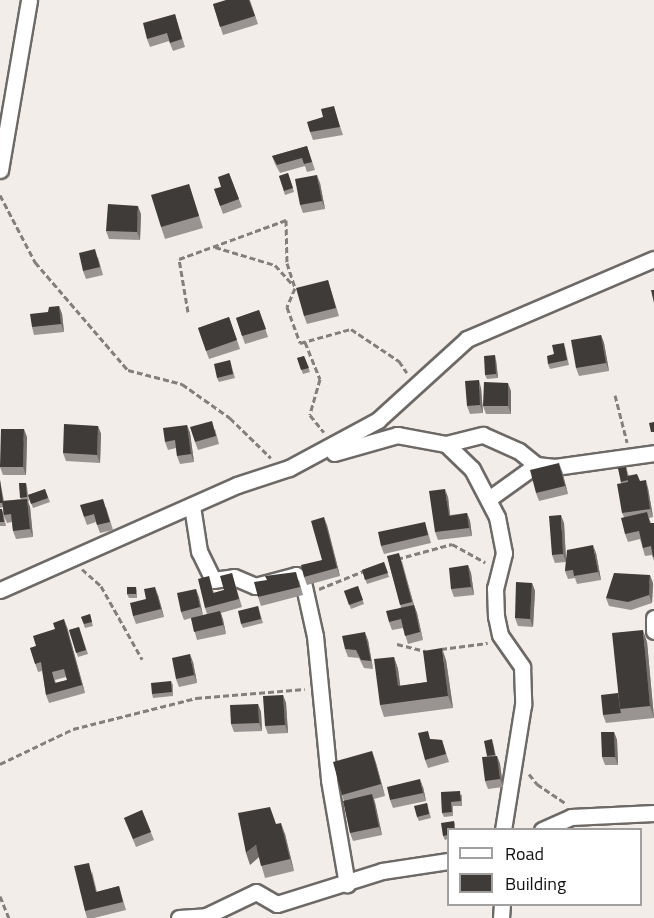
<!DOCTYPE html>
<html>
<head>
<meta charset="utf-8">
<style>
  body { margin:0 }
  #map { position:relative; width:654px; height:918px; overflow:hidden; background:#f3edea; font-family:"Titillium Web",sans-serif }
  div>[style] { position:absolute }
  [style*='--x'] { left:calc(var(--x)*1px); top:calc(var(--y)*1px); width:calc(var(--w)*1px); rotate:calc(var(--a)*1deg) }
  .path>* { height:3px; margin-top:-1.5px; transform-origin:0; background:repeating-linear-gradient(90deg,#837f7d 0 6px,transparent 0 9px) }
  .roads { filter:drop-shadow(2px 0 #6d6966) drop-shadow(-2px 0 #6d6966) drop-shadow(0 2px #6d6966) drop-shadow(0 -2px #6d6966) }
  .minor>* { height:15px; margin:-7.5px; padding:0 7.5px; transform-origin:7.5px; border-radius:7.5px; background:#fff }
  .wall>* { inset:0; background:#999491 }
  .shaded-wall>* { inset:0; background:#75706d }
  .building>* { inset:0; background:#3f3b38 }
  span { translate:-50% -50%; white-space:nowrap; text-align:center; line-height:1.15; -webkit-text-stroke:6px #fff; paint-order:stroke }
  .legend { position:absolute; left:447px; top:828px; width:195px; height:78px; box-sizing:border-box; background:#fff; border:2px solid #a1a09f; margin:0; padding:8px 10px; list-style:none; font-size:18px; color:#131110 }
  .legend li { display:flex; align-items:center; gap:12px; height:30px }
  .legend b { width:30px; border:2px solid #a1a09f }
</style>
</head>
<body>
<div id="map">
  <div class="path">
    <div style="--x:0;--y:195;--w:76;--a:62.4"></div>
    <div style="--x:35;--y:262;--w:143;--a:49.3"></div>
    <div style="--x:128;--y:370;--w:56;--a:14.5"></div>
    <div style="--x:182;--y:384;--w:59;--a:35.3"></div>
    <div style="--x:230;--y:418;--w:57;--a:44.3"></div>
    <div style="--x:215;--y:247;--w:63;--a:16.7"></div>
    <div style="--x:275;--y:265;--w:27;--a:48"></div>
    <div style="--x:188;--y:312;--w:54;--a:-99.6"></div>
    <div style="--x:179;--y:259;--w:114;--a:-20"></div>
    <div style="--x:286;--y:220;--w:43;--a:88.7"></div>
    <div style="--x:287;--y:263;--w:26;--a:72"></div>
    <div style="--x:295;--y:288;--w:21;--a:113"></div>
    <div style="--x:287;--y:307;--w:38;--a:70"></div>
    <div style="--x:300;--y:343;--w:53;--a:-15.4"></div>
    <div style="--x:351;--y:329;--w:58;--a:33.7"></div>
    <div style="--x:399;--y:361;--w:14;--a:56"></div>
    <div style="--x:305;--y:342;--w:40;--a:68"></div>
    <div style="--x:320;--y:379;--w:37;--a:106"></div>
    <div style="--x:310;--y:415;--w:22;--a:51"></div>
    <div style="--x:615;--y:395;--w:49;--a:75.7"></div>
    <div style="--x:397;--y:559;--w:57;--a:-15.3"></div>
    <div style="--x:452;--y:544;--w:38;--a:29"></div>
    <div style="--x:82;--y:569;--w:25;--a:42"></div>
    <div style="--x:101;--y:586;--w:84;--a:60.7"></div>
    <div style="--x:319;--y:589;--w:51;--a:-22"></div>
    <div style="--x:397;--y:644;--w:29;--a:14"></div>
    <div style="--x:441;--y:649;--w:47;--a:-7.3"></div>
    <div style="--x:0;--y:764;--w:81;--a:-25.6"></div>
    <div style="--x:73;--y:729;--w:127;--a:-14.1"></div>
    <div style="--x:196;--y:698;--w:109;--a:-4.7"></div>
    <div style="--x:529;--y:774;--w:13;--a:51"></div>
    <div style="--x:537;--y:784;--w:34;--a:34"></div>
    <div style="--x:0;--y:896;--w:24;--a:68"></div>
  </div>
  <div class="roads">
    <div class="minor">
      <div style="--x:0;--y:170;--w:172;--a:-80.3"></div>
      <div style="--x:446;--y:444;--w:36;--a:44"></div>
      <div style="--x:472;--y:469;--w:54;--a:62.5"></div>
      <div style="--x:497;--y:517;--w:37;--a:79"></div>
      <div style="--x:504;--y:553;--w:36;--a:104"></div>
      <div style="--x:495;--y:588;--w:28;--a:88"></div>
      <div style="--x:496;--y:616;--w:19;--a:78"></div>
      <div style="--x:500;--y:635;--w:39;--a:55"></div>
      <div style="--x:522;--y:667;--w:38;--a:88"></div>
      <div style="--x:523;--y:705;--w:127;--a:99.1"></div>
      <div style="--x:334;--y:453;--w:66;--a:-15.9"></div>
      <div style="--x:397;--y:435;--w:50;--a:10.4"></div>
      <div style="--x:446;--y:444;--w:38;--a:-14"></div>
      <div style="--x:483;--y:435;--w:39;--a:24"></div>
      <div style="--x:519;--y:451;--w:22;--a:39"></div>
      <div style="--x:536;--y:465;--w:19;--a:6"></div>
      <div style="--x:555;--y:467;--w:100;--a:-8"></div>
      <div style="--x:490;--y:498;--w:57;--a:-35.7"></div>
      <div style="--x:192;--y:506;--w:46;--a:81.2"></div>
      <div style="--x:199;--y:551;--w:32;--a:64"></div>
      <div style="--x:213;--y:580;--w:21;--a:-8"></div>
      <div style="--x:234;--y:577;--w:23;--a:23"></div>
      <div style="--x:255;--y:586;--w:42;--a:-15"></div>
      <div style="--x:296;--y:575;--w:10;--a:45"></div>
      <div style="--x:303;--y:582;--w:55;--a:77.5"></div>
      <div style="--x:315;--y:636;--w:145;--a:84.4"></div>
      <div style="--x:329;--y:780;--w:106;--a:80.2"></div>
      <div style="--x:0;--y:590;--w:259;--a:-23.9"></div>
      <div style="--x:237;--y:485;--w:55;--a:-18.1"></div>
      <div style="--x:289;--y:468;--w:101;--a:-28.3"></div>
      <div style="--x:378;--y:420;--w:120;--a:-42.3"></div>
      <div style="--x:467;--y:339;--w:203;--a:-23.2"></div>
      <div style="--x:654;--y:618;--w:13;--a:90"></div>
      <div style="--x:542;--y:830;--w:32;--a:-24"></div>
      <div style="--x:571;--y:817;--w:83;--a:-2.8"></div>
      <div style="--x:179;--y:918;--w:27;--a:-4"></div>
      <div style="--x:206;--y:916;--w:55;--a:-25.6"></div>
      <div style="--x:256;--y:892;--w:24;--a:30"></div>
      <div style="--x:277;--y:904;--w:110;--a:-17.4"></div>
      <div style="--x:382;--y:871;--w:67;--a:-8.6"></div>
      <div style="--x:501;--y:918;--w:14;--a:-86"></div>
    </div>
  </div>
  <div class="wall">
    <div style="clip-path:polygon(250px 0,258px 24px,223px 35px,213px 4px)"></div>
    <div style="clip-path:polygon(175px 14px,185px 47px,173px 51px,169px 41px,150px 47px,147px 39px)"></div>
    <div style="clip-path:polygon(336px 114px,343px 135px,313px 140px,310px 132px)"></div>
    <div style="clip-path:polygon(307px 146px,315px 170px,307px 172px,305px 166px,280px 173px,275px 164px,272px 156px)"></div>
    <div style="clip-path:polygon(229px 173px,242px 207px,223px 214px,214px 189px,221px 187px)"></div>
    <div style="clip-path:polygon(288px 173px,294px 192px,285px 195px,279px 176px)"></div>
    <div style="clip-path:polygon(320px 183px,325px 209px,303px 213px,300px 205px)"></div>
    <div style="clip-path:polygon(189px 184px,203px 228px,165px 239px,161px 227px)"></div>
    <div style="clip-path:polygon(141px 214px,140px 240px,109px 239px,106px 231px)"></div>
    <div style="clip-path:polygon(98px 257px,103px 275px,86px 279px,83px 271px)"></div>
    <div style="clip-path:polygon(328px 280px,339px 316px,307px 324px,304px 316px)"></div>
    <div style="clip-path:polygon(59px 306px,62px 314px,64px 332px,34px 335px,32px 327px,48px 312px)"></div>
    <div style="clip-path:polygon(259px 310px,268px 337px,245px 344px,236px 318px)"></div>
    <div style="clip-path:polygon(229px 317px,240px 349px,209px 359px,198px 328px)"></div>
    <div style="clip-path:polygon(601px 335px,604px 343px,609px 371px,579px 376px,576px 368px)"></div>
    <div style="clip-path:polygon(565px 347px,569px 365px,550px 369px,548px 364px,554px 354px)"></div>
    <div style="clip-path:polygon(304px 356px,310px 372px,303px 374px,297px 358px)"></div>
    <div style="clip-path:polygon(230px 360px,235px 378px,219px 382px,217px 378px)"></div>
    <div style="clip-path:polygon(496px 360px,498px 378px,487px 379px,485px 375px)"></div>
    <div style="clip-path:polygon(481px 388px,483px 413px,470px 414px,467px 406px)"></div>
    <div style="clip-path:polygon(511px 391px,511px 414px,486px 414px,483px 406px)"></div>
    <div style="clip-path:polygon(187px 425px,190px 433px,194px 462px,180px 464px,177px 456px,176px 448px,168px 450px,165px 442px)"></div>
    <div style="clip-path:polygon(98px 426px,101px 434px,100px 463px,66px 461px,63px 453px)"></div>
    <div style="clip-path:polygon(215px 429px,219px 444px,198px 450px,195px 442px)"></div>
    <div style="clip-path:polygon(27px 437px,26px 475px,3px 475px,0 467px)"></div>
    <div style="clip-path:polygon(626px 467px,629px 476px,640px 481px,648px 488px,653px 517px,649px 518px,651px 523px,654px 523px,654px 561px,652px 555px,645px 556px,640px 539px,628px 542px,625px 534px,624px 517px,622px 513px,621px 483px,618px 468px)"></div>
    <div style="clip-path:polygon(562px 471px,568px 494px,539px 501px,536px 493px)"></div>
    <div style="clip-path:polygon(0 480px,4px 501px,21px 499px,19px 483px,26px 483px,27px 487px,29px 501px,28px 502px,30px 507px,33px 537px,16px 539px,13px 531px,12px 522px,7px 523px,4px 516px,6px 526px,0 526px,0 509px,3px 512px,3px 507px,0 508px)"></div>
    <div style="clip-path:polygon(45px 489px,50px 502px,33px 508px,28px 495px)"></div>
    <div style="clip-path:polygon(448px 497px,450px 515px,467px 513px,470px 521px,472px 536px,438px 540px,435px 532px)"></div>
    <div style="clip-path:polygon(106px 507px,113px 530px,100px 533px,96px 522px,87px 525px,84px 517px)"></div>
    <div style="clip-path:polygon(425px 522px,431px 543px,384px 554px,381px 546px)"></div>
    <div style="clip-path:polygon(564px 523px,566px 558px,596px 553px,601px 580px,577px 584px,575px 578px,568px 579px,565px 571px,566px 562px,555px 563px,552px 555px)"></div>
    <div style="clip-path:polygon(327px 525px,340px 576px,307px 585px,304px 577px,322px 560px)"></div>
    <div style="clip-path:polygon(387px 556px,402px 561px,414px 605px,417px 613px,423px 640px,408px 644px,403px 628px,392px 630px,389px 622px,401px 607px)"></div>
    <div style="clip-path:polygon(384px 562px,389px 577px,367px 584px,362px 570px)"></div>
    <div style="clip-path:polygon(468px 565px,471px 573px,474px 595px,454px 597px,451px 589px)"></div>
    <div style="clip-path:polygon(232px 573px,242px 607px,221px 613px,226px 634px,197px 640px,191px 618px,184px 620px,181px 612px,196px 589px,203px 615px,207px 614px,205px 608px,209px 576px,214px 593px,224px 590px)"></div>
    <div style="clip-path:polygon(299px 580px,303px 595px,261px 606px,258px 597px)"></div>
    <div style="clip-path:polygon(532px 583px,535px 591px,533px 627px,518px 626px,515px 618px)"></div>
    <div style="clip-path:polygon(653px 583px,652px 603px,631px 610px,609px 606px,606px 598px)"></div>
    <div style="clip-path:polygon(358px 586px,364px 604px,351px 609px,344px 591px)"></div>
    <div style="clip-path:polygon(136px 587px,137px 591px,137px 598px,129px 598px,127px 594px)"></div>
    <div style="clip-path:polygon(158px 595px,164px 617px,136px 624px,133px 616px,146px 599px)"></div>
    <div style="clip-path:polygon(258px 606px,263px 623px,243px 628px,241px 624px)"></div>
    <div style="clip-path:polygon(90px 614px,93px 626px,85px 628px,81px 617px)"></div>
    <div style="clip-path:polygon(evenodd,67px 627px,85px 693px,49px 703px,46px 695px,42px 671px,38px 672px,30px 648px,36px 646px,67px 627px,66px 677px,67px 680px,56px 683px,55px 680px,66px 677px)"></div>
    <div style="clip-path:polygon(79px 627px,88px 654px,78px 657px,69px 630px)"></div>
    <div style="clip-path:polygon(368px 640px,373px 669px,364px 668px,359px 658px,348px 657px,345px 649px)"></div>
    <div style="clip-path:polygon(647px 642px,654px 718px,606px 723px,603px 715px,618px 693px)"></div>
    <div style="clip-path:polygon(394px 657px,398px 669px,400px 686px,427px 682px,446px 660px,453px 708px,384px 717px,380px 705px)"></div>
    <div style="clip-path:polygon(193px 662px,197px 683px,179px 687px,176px 679px)"></div>
    <div style="clip-path:polygon(171px 681px,173px 685px,173px 696px,153px 698px,152px 694px)"></div>
    <div style="clip-path:polygon(283px 695px,286px 703px,288px 733px,268px 734px,265px 726px)"></div>
    <div style="clip-path:polygon(258px 704px,261px 712px,262px 731px,234px 732px,231px 724px)"></div>
    <div style="clip-path:polygon(614px 732px,617px 740px,618px 765px,605px 765px,602px 757px)"></div>
    <div style="clip-path:polygon(430px 739px,442px 740px,449px 762px,428px 768px,425px 760px)"></div>
    <div style="clip-path:polygon(493px 743px,496px 756px,497px 756px,500px 764px,503px 787px,488px 789px,485px 781px,487px 756px)"></div>
    <div style="clip-path:polygon(372px 751px,376px 763px,385px 796px,374px 799px,382px 835px,353px 841px,350px 833px,344px 801px,342px 795px)"></div>
    <div style="clip-path:polygon(423px 787px,426px 801px,393px 808px,390px 800px)"></div>
    <div style="clip-path:polygon(441px 792px,462px 795px,462px 806px,453px 806px,453px 816px,444px 817px,442px 813px)"></div>
    <div style="clip-path:polygon(427px 803px,431px 818px,419px 821px,417px 817px)"></div>
    <div style="clip-path:polygon(142px 810px,154px 840px,136px 847px,124px 818px)"></div>
    <div style="clip-path:polygon(454px 821px,455px 825px,448px 830px,448px 839px,445px 840px,443px 836px)"></div>
    <div style="clip-path:polygon(276px 824px,285px 834px,294px 871px,265px 878px,259px 857px,250px 865px)"></div>
    <div style="clip-path:polygon(92px 871px,97px 892px,119px 886px,126px 910px,94px 918px,87px 918px,85px 911px)"></div>
  </div>
  <div class="shaded-wall">
    <div style="clip-path:polygon(317px 175px,320px 183px,325px 209px,322px 201px)"></div>
    <div style="clip-path:polygon(138px 206px,141px 214px,140px 240px,137px 232px)"></div>
    <div style="clip-path:polygon(59px 306px,62px 314px,64px 332px,61px 324px)"></div>
    <div style="clip-path:polygon(601px 335px,604px 343px,609px 371px,606px 363px)"></div>
    <div style="clip-path:polygon(495px 355px,496px 360px,498px 378px,496px 374px)"></div>
    <div style="clip-path:polygon(479px 380px,481px 388px,483px 413px,480px 405px)"></div>
    <div style="clip-path:polygon(508px 383px,511px 391px,511px 414px,508px 406px)"></div>
    <div style="clip-path:polygon(187px 425px,190px 433px,194px 462px,191px 454px)"></div>
    <div style="clip-path:polygon(98px 426px,101px 434px,100px 463px,97px 455px)"></div>
    <div style="clip-path:polygon(24px 429px,27px 437px,26px 475px,23px 467px)"></div>
    <div style="clip-path:polygon(559px 463px,562px 471px,568px 494px,565px 486px)"></div>
    <div style="clip-path:polygon(646px 480px,648px 488px,653px 517px,650px 509px)"></div>
    <div style="clip-path:polygon(445px 489px,448px 497px,451px 524px,449px 516px)"></div>
    <div style="clip-path:polygon(27px 499px,30px 507px,33px 537px,30px 529px)"></div>
    <div style="clip-path:polygon(467px 513px,470px 521px,472px 536px,469px 528px)"></div>
    <div style="clip-path:polygon(561px 515px,564px 523px,566px 562px,563px 554px)"></div>
    <div style="clip-path:polygon(324px 517px,327px 525px,340px 576px,337px 568px)"></div>
    <div style="clip-path:polygon(593px 545px,596px 553px,601px 580px,598px 572px)"></div>
    <div style="clip-path:polygon(399px 553px,415px 609px,414px 605px,417px 613px,423px 640px)"></div>
    <div style="clip-path:polygon(468px 565px,471px 573px,474px 595px,471px 587px)"></div>
    <div style="clip-path:polygon(650px 575px,653px 583px,652px 603px,649px 595px)"></div>
    <div style="clip-path:polygon(532px 583px,535px 591px,533px 627px,530px 619px)"></div>
    <div style="clip-path:polygon(155px 587px,158px 595px,164px 617px,161px 609px)"></div>
    <div style="clip-path:polygon(196px 589px,199px 597px,203px 615px,200px 607px)"></div>
    <div style="clip-path:polygon(220px 611px,223px 619px,226px 634px,223px 625px)"></div>
    <div style="clip-path:polygon(64px 619px,67px 627px,85px 693px,82px 685px)"></div>
    <div style="clip-path:polygon(643px 630px,647px 642px,654px 718px,650px 706px)"></div>
    <div style="clip-path:polygon(365px 632px,368px 640px,373px 669px,371px 661px)"></div>
    <div style="clip-path:polygon(442px 648px,446px 660px,453px 708px,448px 696px)"></div>
    <div style="clip-path:polygon(190px 654px,193px 662px,197px 683px,194px 675px)"></div>
    <div style="clip-path:polygon(394px 657px,398px 669px,402px 698px,398px 686px)"></div>
    <div style="clip-path:polygon(283px 695px,286px 703px,288px 733px,285px 725px)"></div>
    <div style="clip-path:polygon(258px 704px,261px 712px,262px 731px,259px 723px)"></div>
    <div style="clip-path:polygon(614px 732px,617px 740px,618px 765px,615px 757px)"></div>
    <div style="clip-path:polygon(372px 751px,376px 763px,385px 796px,381px 784px)"></div>
    <div style="clip-path:polygon(497px 756px,500px 764px,503px 787px,500px 779px)"></div>
    <div style="clip-path:polygon(420px 779px,423px 787px,426px 801px,423px 793px)"></div>
    <div style="clip-path:polygon(372px 794px,375px 802px,382px 835px,379px 827px)"></div>
    <div style="clip-path:polygon(281px 823px,285px 834px,294px 871px,290px 859px)"></div>
    <div style="clip-path:polygon(256px 845px,260px 856px,250px 865px,246px 853px)"></div>
  </div>
  <div class="building">
    <div style="clip-path:polygon(226px 0,249px 0,255px 16px,220px 27px,213px 4px)"></div>
    <div style="clip-path:polygon(175px 14px,182px 39px,170px 43px,167px 33px,147px 39px,143px 23px)"></div>
    <div style="clip-path:polygon(334px 106px,340px 127px,310px 132px,307px 122px,323px 117px,321px 109px)"></div>
    <div style="clip-path:polygon(307px 146px,312px 162px,304px 164px,302px 158px,277px 165px,272px 156px)"></div>
    <div style="clip-path:polygon(229px 173px,239px 199px,220px 206px,214px 189px,221px 187px,218px 177px)"></div>
    <div style="clip-path:polygon(288px 173px,293px 188px,284px 191px,279px 176px)"></div>
    <div style="clip-path:polygon(317px 175px,322px 201px,300px 205px,295px 179px)"></div>
    <div style="clip-path:polygon(189px 184px,199px 216px,161px 227px,151px 195px)"></div>
    <div style="clip-path:polygon(108px 204px,138px 206px,137px 232px,106px 231px)"></div>
    <div style="clip-path:polygon(95px 249px,100px 267px,83px 271px,79px 253px)"></div>
    <div style="clip-path:polygon(328px 280px,336px 308px,304px 316px,296px 288px)"></div>
    <div style="clip-path:polygon(651px 290px,654px 290px,654px 303px)"></div>
    <div style="clip-path:polygon(59px 306px,61px 324px,32px 327px,30px 314px,48px 312px,49px 307px)"></div>
    <div style="clip-path:polygon(259px 310px,266px 329px,242px 336px,236px 318px)"></div>
    <div style="clip-path:polygon(229px 317px,237px 340px,206px 351px,198px 328px)"></div>
    <div style="clip-path:polygon(601px 335px,606px 363px,576px 368px,571px 340px)"></div>
    <div style="clip-path:polygon(564px 343px,567px 360px,548px 364px,547px 356px,554px 354px,552px 345px)"></div>
    <div style="clip-path:polygon(495px 355px,496px 374px,485px 375px,484px 356px)"></div>
    <div style="clip-path:polygon(304px 356px,309px 368px,301px 370px,297px 358px)"></div>
    <div style="clip-path:polygon(230px 360px,233px 374px,217px 378px,214px 364px)"></div>
    <div style="clip-path:polygon(479px 380px,480px 405px,467px 406px,465px 381px)"></div>
    <div style="clip-path:polygon(484px 382px,508px 383px,508px 406px,483px 406px)"></div>
    <div style="clip-path:polygon(212px 421px,216px 436px,195px 442px,190px 427px)"></div>
    <div style="clip-path:polygon(654px 422px,654px 432px,651px 432px,649px 423px)"></div>
    <div style="clip-path:polygon(64px 424px,98px 426px,97px 455px,63px 453px)"></div>
    <div style="clip-path:polygon(187px 425px,191px 454px,177px 456px,175px 440px,165px 442px,163px 428px)"></div>
    <div style="clip-path:polygon(1px 429px,24px 429px,23px 467px,0 467px)"></div>
    <div style="clip-path:polygon(559px 463px,565px 486px,536px 493px,530px 470px)"></div>
    <div style="clip-path:polygon(626px 467px,628px 480px,621px 482px,618px 468px)"></div>
    <div style="clip-path:polygon(637px 474px,640px 481px,646px 480px,650px 509px,622px 513px,617px 484px,628px 482px,627px 476px)"></div>
    <div style="clip-path:polygon(0 480px,3px 501px,2px 501px,2px 503px,0 503px)"></div>
    <div style="clip-path:polygon(19px 483px,26px 483px,27px 497px,20px 498px)"></div>
    <div style="clip-path:polygon(45px 489px,48px 498px,31px 504px,28px 495px)"></div>
    <div style="clip-path:polygon(445px 489px,449px 516px,467px 513px,469px 528px,435px 532px,429px 491px)"></div>
    <div style="clip-path:polygon(27px 499px,30px 529px,13px 531px,11px 514px,4px 515px,2px 501px)"></div>
    <div style="clip-path:polygon(103px 499px,110px 522px,97px 525px,94px 514px,84px 517px,80px 505px)"></div>
    <div style="clip-path:polygon(0 509px,2px 509px,4px 522px,0 522px)"></div>
    <div style="clip-path:polygon(647px 512px,650px 523px,654px 523px,654px 557px,653px 557px,651px 546px,643px 548px,639px 531px,625px 534px,621px 518px)"></div>
    <div style="clip-path:polygon(561px 515px,563px 554px,552px 555px,549px 516px)"></div>
    <div style="clip-path:polygon(324px 517px,337px 568px,304px 577px,301px 565px,322px 560px,311px 521px)"></div>
    <div style="clip-path:polygon(425px 522px,428px 535px,381px 546px,378px 532px)"></div>
    <div style="clip-path:polygon(593px 545px,598px 572px,574px 576px,573px 570px,565px 571px,567px 550px)"></div>
    <div style="clip-path:polygon(399px 553px,412px 602px,400px 605px,387px 556px)"></div>
    <div style="clip-path:polygon(384px 562px,388px 573px,365px 580px,362px 570px)"></div>
    <div style="clip-path:polygon(468px 565px,471px 587px,451px 589px,449px 568px)"></div>
    <div style="clip-path:polygon(296px 572px,300px 587px,258px 597px,254px 582px,267px 580px,265px 576px)"></div>
    <div style="clip-path:polygon(232px 573px,239px 599px,205px 608px,198px 579px,209px 576px,213px 593px,224px 590px,220px 576px)"></div>
    <div style="clip-path:polygon(614px 573px,650px 575px,649px 595px,628px 602px,606px 598px)"></div>
    <div style="clip-path:polygon(516px 582px,532px 583px,530px 619px,515px 618px)"></div>
    <div style="clip-path:polygon(358px 586px,363px 600px,349px 605px,344px 591px)"></div>
    <div style="clip-path:polygon(127px 587px,136px 587px,136px 594px,127px 594px)"></div>
    <div style="clip-path:polygon(155px 587px,161px 609px,133px 616px,130px 603px,146px 599px,144px 589px)"></div>
    <div style="clip-path:polygon(196px 589px,200px 607px,181px 612px,177px 593px)"></div>
    <div style="clip-path:polygon(414px 605px,420px 632px,405px 636px,401px 619px,389px 622px,386px 611px)"></div>
    <div style="clip-path:polygon(258px 606px,261px 619px,241px 624px,238px 611px)"></div>
    <div style="clip-path:polygon(220px 611px,223px 625px,194px 632px,191px 618px)"></div>
    <div style="clip-path:polygon(90px 614px,92px 622px,84px 624px,81px 617px)"></div>
    <div style="clip-path:polygon(evenodd,64px 619px,82px 685px,46px 695px,41px 662px,35px 664px,30px 648px,36px 646px,33px 636px,55px 629px,53px 623px,64px 619px,64px 669px,67px 680px,55px 683px,52px 672px,64px 669px)"></div>
    <div style="clip-path:polygon(79px 627px,86px 650px,76px 653px,69px 630px)"></div>
    <div style="clip-path:polygon(643px 630px,650px 706px,620px 709px,612px 633px)"></div>
    <div style="clip-path:polygon(365px 632px,371px 661px,361px 660px,356px 650px,345px 649px,342px 636px)"></div>
    <div style="clip-path:polygon(442px 648px,448px 696px,380px 705px,374px 659px,394px 657px,398px 686px,427px 682px,423px 651px)"></div>
    <div style="clip-path:polygon(190px 654px,194px 675px,176px 679px,172px 658px)"></div>
    <div style="clip-path:polygon(171px 681px,172px 692px,152px 694px,151px 683px)"></div>
    <div style="clip-path:polygon(618px 693px,620px 709px,621px 713px,603px 715px,601px 695px)"></div>
    <div style="clip-path:polygon(283px 695px,285px 725px,265px 726px,263px 696px)"></div>
    <div style="clip-path:polygon(258px 704px,259px 723px,231px 724px,230px 705px)"></div>
    <div style="clip-path:polygon(428px 731px,430px 739px,442px 740px,446px 754px,425px 760px,418px 733px)"></div>
    <div style="clip-path:polygon(601px 732px,614px 732px,615px 757px,602px 757px)"></div>
    <div style="clip-path:polygon(492px 739px,495px 755px,487px 756px,484px 741px)"></div>
    <div style="clip-path:polygon(372px 751px,381px 784px,342px 795px,333px 762px)"></div>
    <div style="clip-path:polygon(497px 756px,500px 779px,485px 781px,482px 757px)"></div>
    <div style="clip-path:polygon(420px 779px,423px 793px,390px 800px,387px 787px)"></div>
    <div style="clip-path:polygon(460px 791px,461px 801px,451px 802px,452px 812px,442px 813px,441px 792px)"></div>
    <div style="clip-path:polygon(372px 794px,379px 827px,350px 833px,343px 801px)"></div>
    <div style="clip-path:polygon(427px 803px,429px 814px,417px 817px,414px 806px)"></div>
    <div style="clip-path:polygon(270px 807px,276px 824px,281px 823px,290px 859px,261px 866px,256px 845px,246px 853px,238px 813px)"></div>
    <div style="clip-path:polygon(142px 810px,151px 832px,133px 839px,124px 818px)"></div>
    <div style="clip-path:polygon(454px 821px,455px 830px,448px 830px,448px 835px,443px 836px,441px 823px)"></div>
    <div style="clip-path:polygon(89px 863px,96px 892px,119px 886px,123px 902px,85px 911px,74px 866px)"></div>
  </div>
  <ul class="legend">
  <li><b style="height:8px;background:#fff"></b>Road</li>
  <li><b style="height:16px;background:#3f3b38"></b>Building</li>
  </ul>
</div>
</body>
</html>
